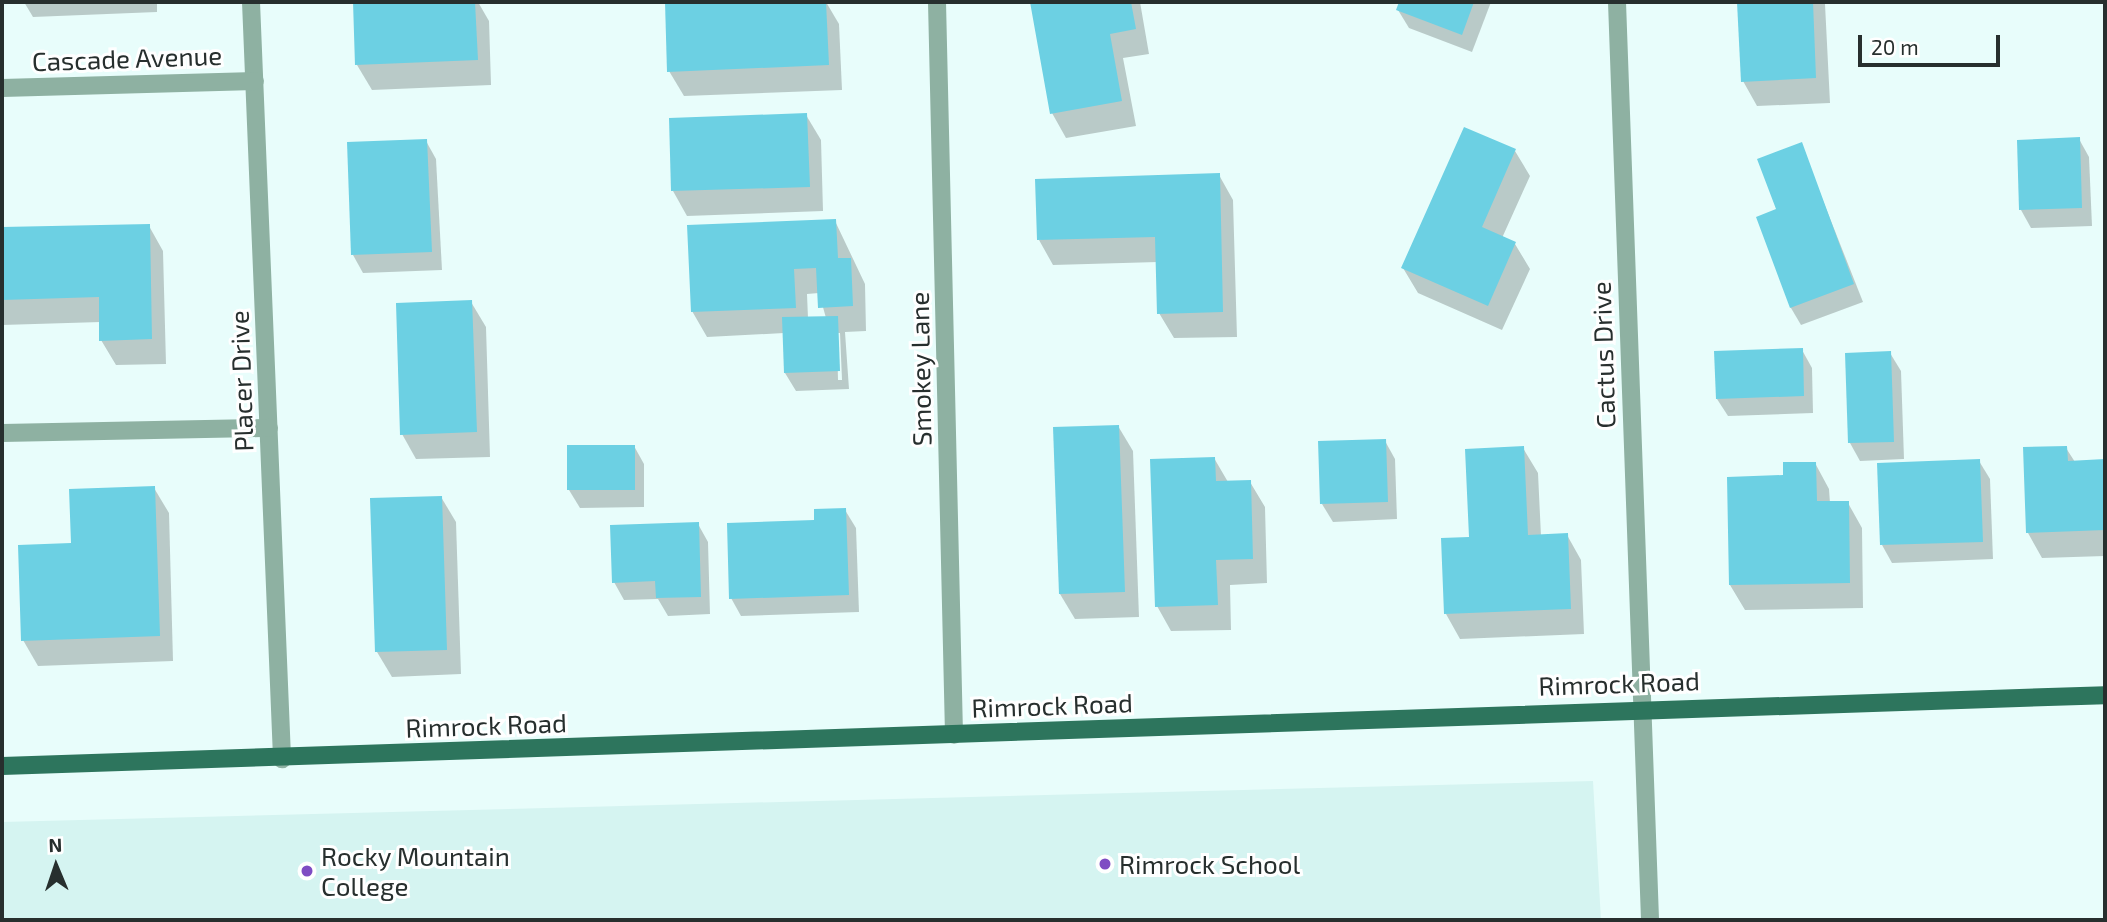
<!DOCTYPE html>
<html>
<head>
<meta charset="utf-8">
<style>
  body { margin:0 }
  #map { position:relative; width:2107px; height:922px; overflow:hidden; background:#e8fdfb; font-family:"Exo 2",sans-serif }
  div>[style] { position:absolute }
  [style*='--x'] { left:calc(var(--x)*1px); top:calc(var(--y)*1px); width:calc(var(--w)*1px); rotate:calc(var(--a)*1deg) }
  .built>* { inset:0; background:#d5f4f1 }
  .shadow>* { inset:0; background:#0003 }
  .building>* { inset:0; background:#6cd0e3 }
  .minor>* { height:18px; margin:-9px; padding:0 9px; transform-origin:9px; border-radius:9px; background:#8eb1a2 }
  .major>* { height:18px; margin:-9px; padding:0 9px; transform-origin:9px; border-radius:9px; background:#2d755d }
  .dots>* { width:19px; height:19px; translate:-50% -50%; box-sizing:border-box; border:4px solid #fff; border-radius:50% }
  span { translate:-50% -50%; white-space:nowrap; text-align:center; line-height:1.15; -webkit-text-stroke:6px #fff; paint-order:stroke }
  .street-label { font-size:26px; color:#272f2e }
  .poi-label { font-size:26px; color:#272f2e }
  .left { translate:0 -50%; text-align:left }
  .frame { position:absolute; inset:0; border:4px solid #272f2e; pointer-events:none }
  .north { position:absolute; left:21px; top:831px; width:70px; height:70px; -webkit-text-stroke:5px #fff; paint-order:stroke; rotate:358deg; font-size:19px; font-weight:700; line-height:28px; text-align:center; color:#272f2e }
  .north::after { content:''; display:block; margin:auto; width:24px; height:32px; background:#272f2e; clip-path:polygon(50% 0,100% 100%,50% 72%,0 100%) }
  .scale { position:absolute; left:1858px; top:35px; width:142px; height:32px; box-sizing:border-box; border:4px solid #272f2e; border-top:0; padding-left:9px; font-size:21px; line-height:24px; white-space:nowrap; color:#272f2e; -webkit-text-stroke:5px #fff; paint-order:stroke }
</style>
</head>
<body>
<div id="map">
  <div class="built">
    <div style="clip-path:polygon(1593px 781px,1601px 920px,2px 920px,2px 822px)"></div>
  </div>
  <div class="shadow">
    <div style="clip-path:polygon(24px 2px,157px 2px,157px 12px,33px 17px)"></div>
    <div style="clip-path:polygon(355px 2px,478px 2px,489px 21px,491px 85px,372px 90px,357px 65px)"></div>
    <div style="clip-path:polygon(667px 2px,826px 2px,839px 24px,842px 90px,684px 96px,669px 71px)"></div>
    <div style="clip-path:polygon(1032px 2px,1140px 2px,1149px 54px,1123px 58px,1136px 126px,1066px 138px,1052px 113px)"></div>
    <div style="clip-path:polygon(1401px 2px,1491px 2px,1472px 52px,1409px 28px,1398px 10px)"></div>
    <div style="clip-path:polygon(1739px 2px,1869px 2px,1825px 4px,1830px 103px,1757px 106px,1743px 81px)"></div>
    <div style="clip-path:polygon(806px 115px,821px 140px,823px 211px,687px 216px,673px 191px)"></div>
    <div style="clip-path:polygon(2079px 139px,2089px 157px,2092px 226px,2031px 228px,2021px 210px,2019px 141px)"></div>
    <div style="clip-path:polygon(426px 141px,436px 159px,442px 270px,363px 273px,353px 255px)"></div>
    <div style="clip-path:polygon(1801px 145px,1863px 302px,1801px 325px,1791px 308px,1778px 210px)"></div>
    <div style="clip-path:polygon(1515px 151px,1530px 176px,1502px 238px,1515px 244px,1530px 269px,1502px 330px,1418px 293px,1403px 268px)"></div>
    <div style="clip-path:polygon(1219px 175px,1233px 200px,1237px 337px,1174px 338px,1159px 313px,1158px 262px,1053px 265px,1039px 240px)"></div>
    <div style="clip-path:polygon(evenodd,835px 221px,865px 284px,866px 331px,845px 332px,849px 389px,796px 391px,785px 373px,784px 333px,707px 337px,692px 311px,835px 221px,819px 293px,826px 318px,808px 318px,807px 294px,819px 293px,835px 221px,837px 333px,840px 333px,842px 380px,838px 380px,837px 333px)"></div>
    <div style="clip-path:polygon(149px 226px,163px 251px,166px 364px,116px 365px,101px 340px,101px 322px,2px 325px,2px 229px)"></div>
    <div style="clip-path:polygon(471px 302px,486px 327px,490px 457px,416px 459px,402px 434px)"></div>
    <div style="clip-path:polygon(1802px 350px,1812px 368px,1813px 413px,1728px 416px,1717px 399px)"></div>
    <div style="clip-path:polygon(1890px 353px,1901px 371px,1904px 459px,1860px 461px,1850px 443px)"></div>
    <div style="clip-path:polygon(1118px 426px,1133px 451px,1139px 617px,1075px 619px,1060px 594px,1055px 429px)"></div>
    <div style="clip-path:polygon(1385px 441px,1395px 459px,1397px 519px,1333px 522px,1322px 504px)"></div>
    <div style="clip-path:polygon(634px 446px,644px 464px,644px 507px,580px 508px,569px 490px)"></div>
    <div style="clip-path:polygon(1523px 448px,1538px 473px,1541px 536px,1567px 535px,1581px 560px,1584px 634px,1460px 639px,1446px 614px,1471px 539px)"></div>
    <div style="clip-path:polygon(2066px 448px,2075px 462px,2105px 461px,2105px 556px,2042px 558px,2028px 533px)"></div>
    <div style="clip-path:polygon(1214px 458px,1228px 482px,1250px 482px,1265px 507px,1267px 583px,1230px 585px,1231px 630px,1171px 631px,1157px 606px)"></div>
    <div style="clip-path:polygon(1979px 461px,1990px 479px,1993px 559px,1892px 563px,1882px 545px)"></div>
    <div style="clip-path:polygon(1815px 463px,1829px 489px,1830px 503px,1848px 503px,1862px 528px,1863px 608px,1745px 610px,1730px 585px,1785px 477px)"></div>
    <div style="clip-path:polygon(154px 488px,169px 513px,173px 661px,38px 666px,23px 640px,73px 545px)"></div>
    <div style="clip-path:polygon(441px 497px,456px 522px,461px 674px,392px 677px,377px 652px)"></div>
    <div style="clip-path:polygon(845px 510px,856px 528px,859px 612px,741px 616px,731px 598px,816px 522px)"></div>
    <div style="clip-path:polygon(698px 524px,708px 542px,710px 614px,668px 616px,658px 599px,624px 600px,614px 582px)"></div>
  </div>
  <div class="building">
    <div style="clip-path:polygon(353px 2px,475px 2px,478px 60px,355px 65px)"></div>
    <div style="clip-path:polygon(665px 2px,826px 2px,829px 65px,667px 72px)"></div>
    <div style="clip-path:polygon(1030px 2px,1131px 2px,1136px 29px,1110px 34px,1122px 101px,1050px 114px)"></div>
    <div style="clip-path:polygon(1399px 2px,1474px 2px,1462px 35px,1396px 10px)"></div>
    <div style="clip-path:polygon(1737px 2px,1813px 2px,1816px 78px,1741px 82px)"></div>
    <div style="clip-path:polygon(807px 113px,810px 187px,671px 191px,669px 118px)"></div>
    <div style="clip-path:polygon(1464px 127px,1516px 149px,1482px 227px,1516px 242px,1488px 306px,1401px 268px)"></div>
    <div style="clip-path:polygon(2080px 137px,2082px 208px,2019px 210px,2017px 140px)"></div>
    <div style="clip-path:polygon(427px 139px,432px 252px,351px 255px,347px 142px)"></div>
    <div style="clip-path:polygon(1802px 142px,1854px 284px,1790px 308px,1756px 217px,1776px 209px,1757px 159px)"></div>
    <div style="clip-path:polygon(1220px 173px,1223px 312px,1157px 314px,1155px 237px,1037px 240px,1035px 179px)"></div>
    <div style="clip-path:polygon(836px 219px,838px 258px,851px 258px,853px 306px,818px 308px,816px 268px,794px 269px,796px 308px,691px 312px,687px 225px)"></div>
    <div style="clip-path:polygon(150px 224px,152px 339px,99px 341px,99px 297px,2px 300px,2px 227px)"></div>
    <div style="clip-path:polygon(472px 300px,477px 432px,400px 435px,396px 303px)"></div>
    <div style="clip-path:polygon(838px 316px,840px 371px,784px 373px,782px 317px)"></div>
    <div style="clip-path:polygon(1803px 348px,1804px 396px,1716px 399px,1714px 351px)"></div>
    <div style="clip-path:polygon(1891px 351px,1894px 442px,1848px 443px,1845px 353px)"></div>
    <div style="clip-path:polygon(1119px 425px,1125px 592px,1059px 594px,1053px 427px)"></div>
    <div style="clip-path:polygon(1386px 439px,1388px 502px,1320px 504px,1318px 441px)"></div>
    <div style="clip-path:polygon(567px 445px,635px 445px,635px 490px,567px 490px)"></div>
    <div style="clip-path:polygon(1524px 446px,1528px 535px,1568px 533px,1571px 609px,1444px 614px,1441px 538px,1469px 537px,1465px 449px)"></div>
    <div style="clip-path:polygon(2067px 446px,2068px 461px,2105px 459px,2105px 530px,2026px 533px,2023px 447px)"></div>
    <div style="clip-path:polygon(1215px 457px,1216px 481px,1251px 480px,1253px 559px,1216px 560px,1218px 605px,1155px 607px,1150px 459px)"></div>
    <div style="clip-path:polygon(1980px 459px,1983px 542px,1880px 545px,1877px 463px)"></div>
    <div style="clip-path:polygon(1783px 462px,1816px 462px,1817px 501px,1849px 501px,1850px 583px,1729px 585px,1727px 477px,1783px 475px)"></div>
    <div style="clip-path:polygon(155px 486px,160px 636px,21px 641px,18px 545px,71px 543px,69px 489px)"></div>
    <div style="clip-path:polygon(442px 496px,447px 650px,375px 652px,370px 498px)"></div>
    <div style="clip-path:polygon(846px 508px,849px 595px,729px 599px,727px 523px,814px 520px,814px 509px)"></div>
    <div style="clip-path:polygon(699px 522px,701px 597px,656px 598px,655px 581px,612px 583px,610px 525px)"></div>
  </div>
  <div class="minor">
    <div style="--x:251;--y:2;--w:758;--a:87.65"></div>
    <div style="--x:937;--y:2;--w:733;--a:88.67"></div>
    <div style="--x:1617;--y:2;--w:919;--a:87.94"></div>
    <div style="--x:2;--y:88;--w:253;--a:-1.6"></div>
    <div style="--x:2;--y:433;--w:267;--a:-1.1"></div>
  </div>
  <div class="major">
    <div style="--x:2;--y:766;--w:2104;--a:-1.93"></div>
  </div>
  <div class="dots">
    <div style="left:1105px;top:864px;background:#7e4cc3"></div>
    <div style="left:307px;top:871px;background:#7e4cc3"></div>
  </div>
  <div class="street-label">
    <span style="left:127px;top:58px;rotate:-2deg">Cascade Avenue</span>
    <span style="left:1603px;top:355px;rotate:-92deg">Cactus Drive</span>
    <span style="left:920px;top:369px;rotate:-91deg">Smokey Lane</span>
    <span style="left:241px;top:381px;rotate:-92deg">Placer Drive</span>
    <span style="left:1619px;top:683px;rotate:-2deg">Rimrock Road</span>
    <span style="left:1052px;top:705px;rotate:-2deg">Rimrock Road</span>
    <span style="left:486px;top:725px;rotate:-2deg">Rimrock Road</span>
  </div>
  <div class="poi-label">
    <span class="left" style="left:321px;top:871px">Rocky Mountain<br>College</span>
    <span class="left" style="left:1119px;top:864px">Rimrock School</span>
  </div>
  <div class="frame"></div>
  <div class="north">N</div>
  <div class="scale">20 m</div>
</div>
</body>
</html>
